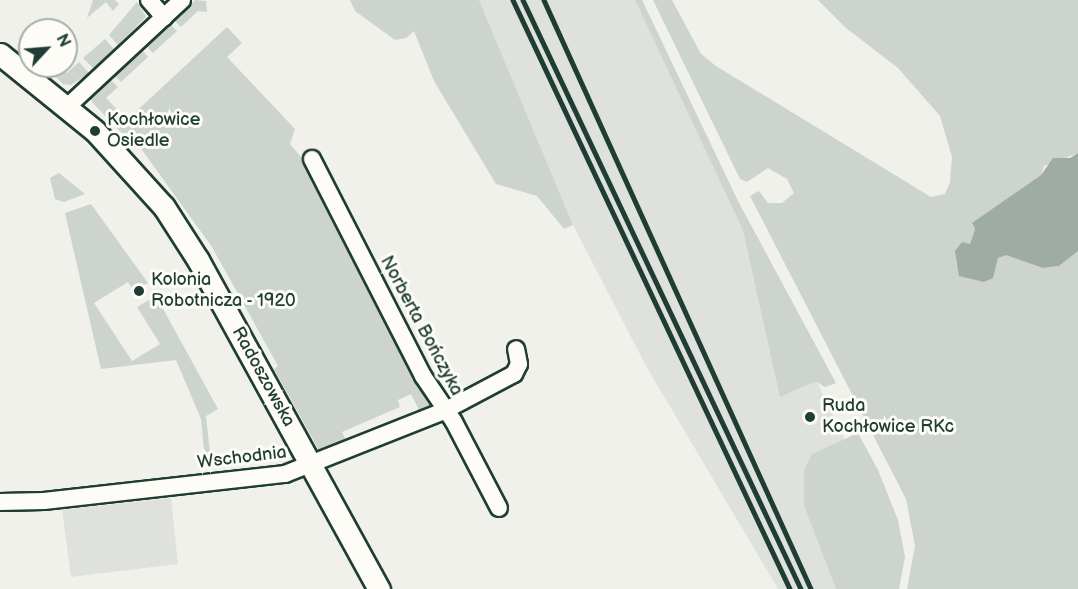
<!DOCTYPE html>
<html>
<head>
<meta charset="utf-8">
<style>
  body { margin:0 }
  #map { position:relative; width:1078px; height:589px; overflow:hidden; background:#f0f1eb; font-family:"Balsamiq Sans",sans-serif }
  div>[style] { position:absolute }
  [style*='--x'] { left:calc(var(--x)*1px); top:calc(var(--y)*1px); width:calc(var(--w)*1px); rotate:calc(var(--a)*1deg) }
  .built>* { inset:0; background:#dfe2dc }
  .green>* { inset:0; background:#cdd3cd }
  .water>* { inset:0; background:#9faca4 }
  .roads { filter:drop-shadow(2px 0 #1f3d34) drop-shadow(-2px 0 #1f3d34) drop-shadow(0 2px #1f3d34) drop-shadow(0 -2px #1f3d34) }
  .minor>* { height:16px; margin:-8px; padding:0 8px; transform-origin:8px; border-radius:8px; background:#fdfcf7 }
  .tertiary>* { height:21px; margin:-10.5px; padding:0 10.5px; transform-origin:10.5px; border-radius:10.5px; background:#fdfcf7 }
  .rail>* { height:4.5px; margin:-2.25px; padding:0 2.25px; transform-origin:2.25px; border-radius:2.25px; background:#1f3d34 }
  .dots>* { width:16px; height:16px; translate:-50% -50%; box-sizing:border-box; border:3px solid #fdfcf7; border-radius:50% }
  span { translate:-50% -50%; white-space:nowrap; text-align:center; line-height:1.15; -webkit-text-stroke:6px #fdfcf7; paint-order:stroke }
  .poi-label { font-size:18px; color:#1f3d34 }
  .left { translate:0 -50%; text-align:left }
  .street-label { font-size:18px; color:#1f3d34 }
  .north { position:absolute; left:18px; top:18px; width:60px; height:60px; box-sizing:border-box; background:#fdfcf7; border:2px solid #a4b0a9; border-radius:50%; rotate:64deg; font-size:16px; font-weight:700; line-height:24px; text-align:center; color:#1f3d34 }
  .north::after { content:''; display:block; margin:auto; width:21px; height:27px; background:#1f3d34; clip-path:polygon(50% 0,100% 100%,50% 72%,0 100%) }
</style>
</head>
<body>
<div id="map">
  <div class="built">
    <div style="clip-path:polygon(479px 0,635px 0,848px 447px,805px 505px,836px 589px,778px 589px,646px 366px,573px 225px)"></div>
    <div style="clip-path:polygon(171px 498px,178px 564px,71px 577px,62px 510px)"></div>
  </div>
  <div class="green">
    <div style="clip-path:polygon(93px 0,115px 0,119px 4px,113px 11px,106px 2px,87px 18px)"></div>
    <div style="clip-path:polygon(195px 0,206px 1px,207px 12px,198px 11px,181px 27px,174px 20px)"></div>
    <div style="clip-path:polygon(350px 0,479px 0,573px 225px,564px 229px,537px 196px,496px 184px,434px 81px,414px 31px,406px 38px,395px 40px,355px 11px)"></div>
    <div style="clip-path:polygon(635px 0,642px 0,738px 201px,836px 383px,825px 387px,817px 382px,809px 384px,780px 397px,743px 230px)"></div>
    <div style="clip-path:polygon(653px 0,672px 0,701px 54px,716px 66px,931px 197px,945px 194px,950px 182px,952px 157px,940px 116px,898px 68px,846px 28px,818px 0,1078px 0,1078px 153px,1044px 166px,1041px 175px,972px 224px,975px 229px,970px 244px,993px 277px,998px 258px,1006px 254px,1043px 268px,1059px 266px,1078px 251px,1078px 589px,907px 589px,915px 546px,906px 499px,750px 196px,759px 191px,768px 203px,782px 203px,794px 193px,787px 179px,768px 168px,747px 182px,740px 179px)"></div>
    <div style="clip-path:polygon(137px 2px,146px 17px,118px 45px,109px 35px)"></div>
    <div style="clip-path:polygon(170px 24px,177px 31px,153px 53px,146px 46px)"></div>
    <div style="clip-path:polygon(227px 27px,242px 43px,227px 57px,295px 129px,290px 144px,305px 162px,431px 401px,429px 409px,420px 412px,411px 394px,398px 400px,400px 407px,342px 432px,348px 445px,322px 456px,274px 369px,278px 366px,212px 247px,137px 143px,134px 146px,92px 102px,91px 98px,111px 80px,118px 87px,106px 98px,127px 120px)"></div>
    <div style="clip-path:polygon(105px 39px,114px 49px,94px 69px,83px 58px)"></div>
    <div style="clip-path:polygon(142px 50px,148px 57px,121px 82px,115px 76px)"></div>
    <div style="clip-path:polygon(79px 62px,89px 73px,71px 85px,63px 84px,45px 66px,60px 66px,67px 73px)"></div>
    <div style="clip-path:polygon(59px 173px,85px 194px,64px 202px,55px 199px,50px 178px)"></div>
    <div style="clip-path:polygon(91px 204px,148px 283px,134px 291px,128px 282px,94px 303px,132px 361px,160px 344px,137px 307px,156px 296px,218px 409px,206px 416px,211px 462px,205px 462px,201px 419px,176px 360px,101px 369px,65px 213px)"></div>
    <div style="clip-path:polygon(858px 433px,878px 470px,898px 520px,905px 557px,899px 589px,836px 589px,804px 505px,804px 470px,812px 454px)"></div>
  </div>
  <div class="water">
    <div style="clip-path:polygon(1078px 153px,1078px 251px,1059px 266px,1043px 268px,1006px 255px,998px 258px,993px 278px,984px 282px,959px 276px,955px 251px,962px 242px,970px 244px,975px 229px,972px 223px,1041px 175px,1053px 158px,1070px 158px)"></div>
  </div>
  <div class="roads">
    <div class="minor">
      <div style="--x:149;--y:0;--w:23;--a:49"></div>
      <div style="--x:67;--y:107;--w:157;--a:-42.9"></div>
      <div style="--x:312;--y:159;--w:244;--a:62.9"></div>
      <div style="--x:423;--y:376;--w:55;--a:56"></div>
      <div style="--x:454;--y:422;--w:97;--a:62.4"></div>
      <div style="--x:0;--y:502;--w:44;--a:-1.3"></div>
      <div style="--x:44;--y:501;--w:243;--a:-6.4"></div>
      <div style="--x:285;--y:474;--w:171;--a:-21.6"></div>
      <div style="--x:444;--y:411;--w:79;--a:-27.9"></div>
      <div style="--x:514;--y:374;--w:11;--a:-63"></div>
      <div style="--x:519;--y:364;--w:15;--a:-101"></div>
    </div>
    <div class="tertiary">
      <div style="--x:0;--y:54;--w:122;--a:39"></div>
      <div style="--x:95;--y:131;--w:103;--a:47.8"></div>
      <div style="--x:164;--y:207;--w:63;--a:57.3"></div>
      <div style="--x:198;--y:260;--w:376;--a:61.2"></div>
    </div>
  </div>
  <div class="rail">
    <div style="--x:513;--y:0;--w:651;--a:64.81"></div>
    <div style="--x:523;--y:0;--w:651;--a:64.73"></div>
    <div style="--x:544;--y:0;--w:647;--a:65.61"></div>
  </div>
  <div class="dots">
    <div style="left:95px;top:131px;background:#1f3d34"></div>
    <div style="left:139px;top:291px;background:#1f3d34"></div>
    <div style="left:810px;top:417px;background:#1f3d34"></div>
  </div>
  <div class="poi-label">
    <span class="left" style="left:107px;top:131px">Kochłowice<br>Osiedle</span>
    <span class="left" style="left:151px;top:291px">Kolonia<br>Robotnicza - 1920</span>
    <span class="left" style="left:822px;top:417px">Ruda<br>Kochłowice RKc</span>
  </div>
  <div class="street-label">
    <span style="left:421px;top:326px;rotate:62deg">Norberta Bończyka</span>
    <span style="left:263px;top:377px;rotate:61deg">Radoszowska</span>
    <span style="left:242px;top:458px;rotate:-7deg">Wschodnia</span>
  </div>
  <div class="north">N</div>
</div>
</body>
</html>
